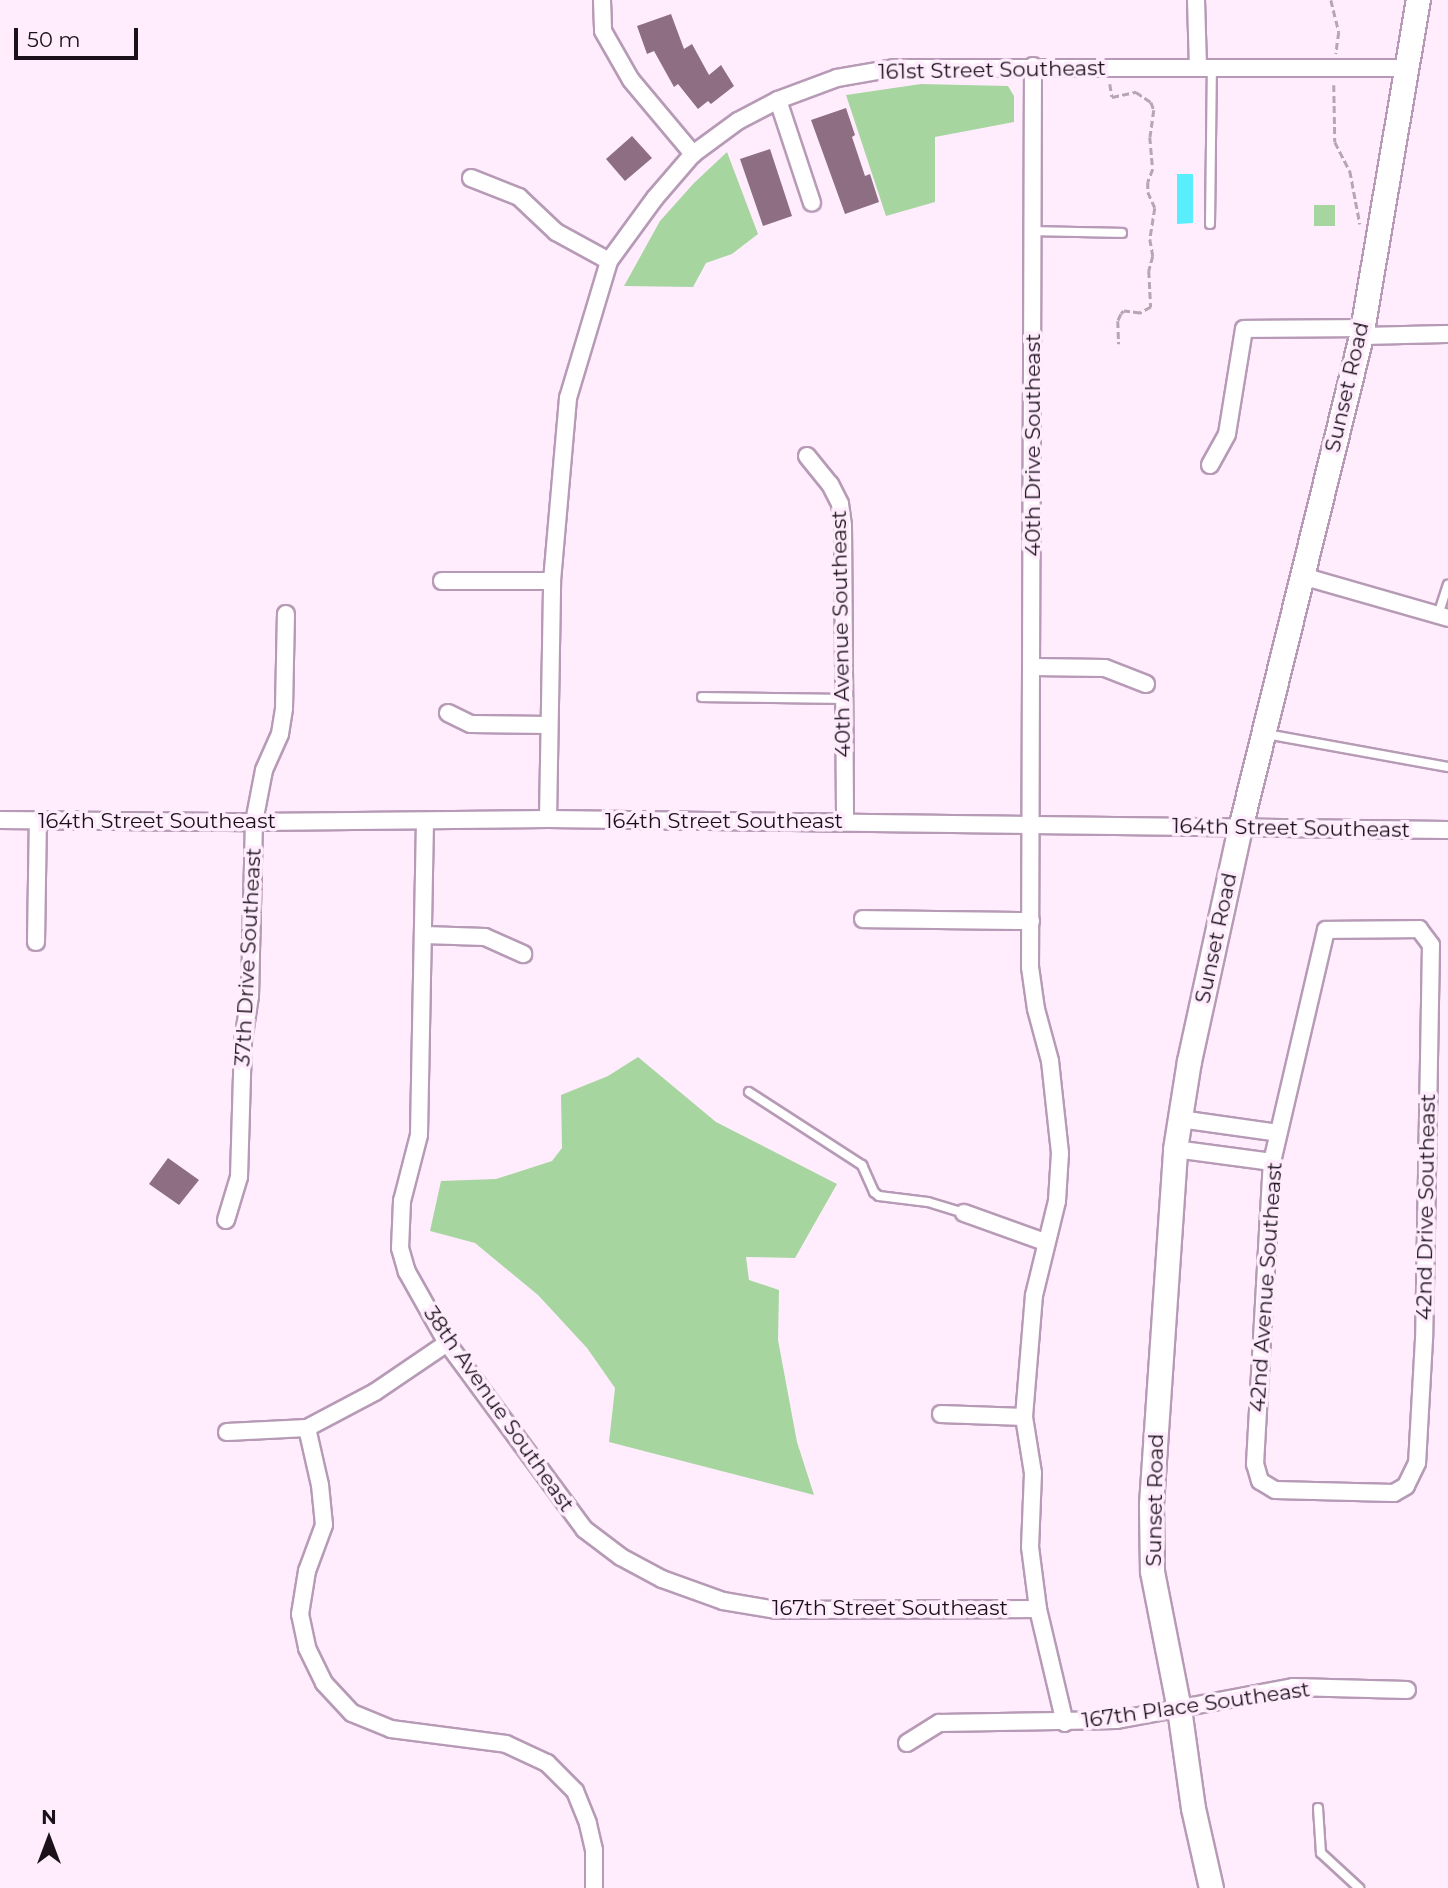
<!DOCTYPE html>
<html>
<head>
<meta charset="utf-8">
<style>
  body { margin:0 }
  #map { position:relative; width:1448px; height:1888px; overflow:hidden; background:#ffedfe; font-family:Montserrat,sans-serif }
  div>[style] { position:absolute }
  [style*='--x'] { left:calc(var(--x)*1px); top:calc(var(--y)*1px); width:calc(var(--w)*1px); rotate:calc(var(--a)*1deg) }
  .green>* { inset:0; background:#a7d5a0 }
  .water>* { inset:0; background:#59eefe }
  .building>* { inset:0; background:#8d6e82 }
  .path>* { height:2.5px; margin-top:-1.25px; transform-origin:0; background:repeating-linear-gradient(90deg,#b5a6b4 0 7px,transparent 0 10.5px) }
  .roads { filter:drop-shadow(2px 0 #b79bb6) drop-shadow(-2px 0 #b79bb6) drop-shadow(0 2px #b79bb6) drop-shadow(0 -2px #b79bb6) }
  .lane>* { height:8px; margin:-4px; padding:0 4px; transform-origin:4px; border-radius:4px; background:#fff }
  .street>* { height:16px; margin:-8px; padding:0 8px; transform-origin:8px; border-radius:8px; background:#fff }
  .secondary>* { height:23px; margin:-11.5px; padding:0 11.5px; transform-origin:11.5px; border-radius:11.5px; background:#fff }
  span { translate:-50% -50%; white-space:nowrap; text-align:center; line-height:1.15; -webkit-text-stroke:7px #ffedfe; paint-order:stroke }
  .street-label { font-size:21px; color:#1b111b }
  .north { position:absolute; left:14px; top:1804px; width:70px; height:70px; -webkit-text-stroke:5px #ffedfe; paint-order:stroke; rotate:0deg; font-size:19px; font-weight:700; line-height:28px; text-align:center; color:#1b111b }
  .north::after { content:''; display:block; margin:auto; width:24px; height:32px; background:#1b111b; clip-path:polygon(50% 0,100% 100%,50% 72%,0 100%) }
  .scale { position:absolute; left:14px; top:28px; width:124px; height:32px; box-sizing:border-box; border:4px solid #1b111b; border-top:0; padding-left:9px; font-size:21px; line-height:24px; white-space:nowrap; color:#1b111b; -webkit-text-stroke:5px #ffedfe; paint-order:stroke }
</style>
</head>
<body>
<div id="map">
  <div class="green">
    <div style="clip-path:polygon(921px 84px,1008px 86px,1014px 96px,1014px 122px,935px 137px,935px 202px,886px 216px,846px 95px)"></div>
    <div style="clip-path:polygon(727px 152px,758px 234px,732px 254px,706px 263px,693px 287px,624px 286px,660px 221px,694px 183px)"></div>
    <div style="clip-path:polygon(1314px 205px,1335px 205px,1335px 226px,1314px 226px)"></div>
    <div style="clip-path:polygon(638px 1057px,716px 1122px,837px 1184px,795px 1258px,746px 1257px,749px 1280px,779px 1290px,778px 1340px,797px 1442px,814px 1495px,609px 1442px,615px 1388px,587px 1348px,538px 1295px,475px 1243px,430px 1231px,441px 1181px,496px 1179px,552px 1161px,562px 1148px,561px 1095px,608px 1076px)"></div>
  </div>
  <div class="water">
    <div style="clip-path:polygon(1177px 174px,1193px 174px,1193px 223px,1177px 224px)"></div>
  </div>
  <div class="building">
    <div style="clip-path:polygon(671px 14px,684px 49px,692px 44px,709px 75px,721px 65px,734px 86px,711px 104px,708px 101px,698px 109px,678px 84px,674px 87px,654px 51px,647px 54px,637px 26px)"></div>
    <div style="clip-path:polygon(846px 108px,855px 135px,852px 137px,865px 176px,870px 174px,879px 202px,845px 214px,811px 120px)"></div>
    <div style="clip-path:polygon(632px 136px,652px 158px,625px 181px,606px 159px)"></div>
    <div style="clip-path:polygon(770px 149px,792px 216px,763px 226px,740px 159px)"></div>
    <div style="clip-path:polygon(168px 1158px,199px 1180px,179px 1205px,149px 1184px)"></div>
  </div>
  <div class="path">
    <div style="--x:1331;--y:0;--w:33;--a:76"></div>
    <div style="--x:1339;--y:32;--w:22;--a:98"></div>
    <div style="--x:1110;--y:84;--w:13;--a:81"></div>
    <div style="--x:1112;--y:97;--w:25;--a:-12"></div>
    <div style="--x:1136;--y:92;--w:18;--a:34"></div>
    <div style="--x:1151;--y:102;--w:9;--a:69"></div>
    <div style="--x:1154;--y:110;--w:27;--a:98"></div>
    <div style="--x:1150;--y:137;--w:32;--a:85"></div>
    <div style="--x:1153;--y:169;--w:14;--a:111"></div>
    <div style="--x:1148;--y:182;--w:10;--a:90"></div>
    <div style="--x:1148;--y:192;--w:17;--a:66"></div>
    <div style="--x:1155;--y:208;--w:31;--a:99"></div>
    <div style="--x:1150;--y:239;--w:17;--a:80"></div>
    <div style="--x:1153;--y:256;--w:16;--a:105"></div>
    <div style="--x:1149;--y:271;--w:36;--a:87"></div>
    <div style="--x:1151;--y:307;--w:13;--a:151"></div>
    <div style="--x:1140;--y:313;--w:16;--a:-173"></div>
    <div style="--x:1124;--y:311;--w:4;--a:135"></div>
    <div style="--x:1121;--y:314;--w:8;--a:113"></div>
    <div style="--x:1118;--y:321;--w:23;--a:88"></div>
    <div style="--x:1334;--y:85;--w:57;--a:89"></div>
    <div style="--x:1335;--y:142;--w:33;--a:63"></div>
    <div style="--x:1350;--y:171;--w:54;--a:79.3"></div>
  </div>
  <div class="roads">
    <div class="lane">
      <div style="--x:1210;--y:224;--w:157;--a:-89.3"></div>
      <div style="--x:1033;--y:231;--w:89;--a:1.3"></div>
      <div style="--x:1438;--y:615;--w:32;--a:-72"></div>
      <div style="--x:702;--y:697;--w:142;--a:0.8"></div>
      <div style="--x:1266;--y:734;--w:185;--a:10.3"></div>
      <div style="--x:749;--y:1092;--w:135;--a:32.9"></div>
      <div style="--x:862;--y:1165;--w:30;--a:66"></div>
      <div style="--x:874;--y:1192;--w:6;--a:39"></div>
      <div style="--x:879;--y:1196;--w:49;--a:7"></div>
      <div style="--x:928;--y:1202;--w:38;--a:17"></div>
      <div style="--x:1318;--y:1808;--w:45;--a:86.2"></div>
      <div style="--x:1321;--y:1853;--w:52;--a:42.6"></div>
    </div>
    <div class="street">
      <div style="--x:602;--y:0;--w:31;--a:88"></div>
      <div style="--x:603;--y:31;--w:56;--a:60.3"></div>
      <div style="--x:631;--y:80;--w:97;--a:50"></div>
      <div style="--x:1196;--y:0;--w:67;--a:88.3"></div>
      <div style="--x:1033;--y:66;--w:901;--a:90.19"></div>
      <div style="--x:1030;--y:967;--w:42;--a:81.9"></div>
      <div style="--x:1036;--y:1009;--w:54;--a:74.9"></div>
      <div style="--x:1050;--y:1061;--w:93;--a:83.8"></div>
      <div style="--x:1060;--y:1153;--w:48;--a:93.6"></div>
      <div style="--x:1057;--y:1201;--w:97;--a:103.7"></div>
      <div style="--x:1034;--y:1295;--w:122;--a:94.7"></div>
      <div style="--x:1024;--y:1417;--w:57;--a:80.9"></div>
      <div style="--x:1033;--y:1473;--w:74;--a:92.3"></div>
      <div style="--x:1030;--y:1547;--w:63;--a:82.6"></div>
      <div style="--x:1038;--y:1609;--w:117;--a:76.7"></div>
      <div style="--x:778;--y:100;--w:108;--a:71.7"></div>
      <div style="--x:471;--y:178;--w:52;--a:21.6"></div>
      <div style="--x:519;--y:197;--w:51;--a:43.4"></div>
      <div style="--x:556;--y:232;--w:60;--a:28.7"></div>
      <div style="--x:1361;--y:336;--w:87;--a:-1.3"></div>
      <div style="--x:807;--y:456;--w:36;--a:51"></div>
      <div style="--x:830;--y:484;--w:22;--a:63"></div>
      <div style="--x:840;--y:504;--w:22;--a:82"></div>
      <div style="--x:843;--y:526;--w:295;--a:89.6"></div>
      <div style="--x:1210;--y:465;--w:35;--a:-61"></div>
      <div style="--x:1227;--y:434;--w:106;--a:-80.8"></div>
      <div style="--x:1244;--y:329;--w:118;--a:-0.5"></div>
      <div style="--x:1302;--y:576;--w:152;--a:16"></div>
      <div style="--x:442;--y:581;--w:110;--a:0"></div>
      <div style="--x:1033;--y:667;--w:72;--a:0.8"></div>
      <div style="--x:1105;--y:668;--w:44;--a:21.3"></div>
      <div style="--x:448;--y:713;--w:25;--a:26"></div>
      <div style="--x:471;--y:724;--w:78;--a:0.7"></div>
      <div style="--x:548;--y:819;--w:238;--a:-89"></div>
      <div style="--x:552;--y:581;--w:184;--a:-85"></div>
      <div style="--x:568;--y:398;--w:143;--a:-73.3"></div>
      <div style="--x:609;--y:261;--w:78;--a:-53.9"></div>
      <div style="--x:655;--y:198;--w:58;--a:-49.2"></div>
      <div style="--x:693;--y:154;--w:56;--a:-36.3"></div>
      <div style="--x:738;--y:121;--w:45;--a:-27.7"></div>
      <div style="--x:778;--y:100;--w:63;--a:-20.4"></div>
      <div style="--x:837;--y:78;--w:59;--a:-9.8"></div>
      <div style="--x:895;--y:68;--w:512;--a:0"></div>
      <div style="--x:0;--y:820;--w:254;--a:0.5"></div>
      <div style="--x:254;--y:822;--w:294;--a:-0.6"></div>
      <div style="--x:548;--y:819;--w:900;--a:0.7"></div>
      <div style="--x:425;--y:821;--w:314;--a:91.1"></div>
      <div style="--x:419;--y:1135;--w:68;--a:104.4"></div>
      <div style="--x:402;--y:1201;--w:47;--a:92.4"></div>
      <div style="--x:400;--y:1248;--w:25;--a:74"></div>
      <div style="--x:407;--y:1272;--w:81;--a:60.6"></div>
      <div style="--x:447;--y:1343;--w:231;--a:53.6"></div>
      <div style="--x:584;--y:1529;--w:46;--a:37.1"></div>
      <div style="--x:621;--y:1557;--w:47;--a:28.2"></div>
      <div style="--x:662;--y:1579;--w:65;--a:19.8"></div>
      <div style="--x:723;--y:1601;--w:55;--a:9.5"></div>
      <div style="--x:777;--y:1610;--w:261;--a:-0.2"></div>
      <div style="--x:863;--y:919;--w:168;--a:0.7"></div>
      <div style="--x:1419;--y:929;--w:20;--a:53"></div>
      <div style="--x:1431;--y:945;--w:394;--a:91"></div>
      <div style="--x:1424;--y:1339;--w:124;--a:93.2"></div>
      <div style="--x:1417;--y:1463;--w:25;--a:116"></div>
      <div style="--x:1406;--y:1486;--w:14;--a:150"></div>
      <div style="--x:1394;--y:1493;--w:119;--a:-178.6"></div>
      <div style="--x:1275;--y:1490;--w:17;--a:-149"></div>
      <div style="--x:1260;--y:1481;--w:18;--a:-106"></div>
      <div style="--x:1255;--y:1464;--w:302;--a:-86.8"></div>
      <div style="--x:1272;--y:1162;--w:238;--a:-76.9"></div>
      <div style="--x:1326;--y:930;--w:93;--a:-0.6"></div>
      <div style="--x:424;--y:935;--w:61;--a:1.9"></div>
      <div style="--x:485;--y:937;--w:42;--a:24.1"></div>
      <div style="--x:36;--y:942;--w:122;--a:-89.1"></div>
      <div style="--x:1180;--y:1119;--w:99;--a:8.1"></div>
      <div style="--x:1175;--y:1149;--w:98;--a:7.6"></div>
      <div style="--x:964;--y:1213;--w:86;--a:19.7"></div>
      <div style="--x:226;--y:1220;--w:45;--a:-73.2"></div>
      <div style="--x:239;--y:1177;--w:136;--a:-88.3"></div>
      <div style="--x:243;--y:1041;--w:46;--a:-81.2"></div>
      <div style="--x:250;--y:996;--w:174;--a:-88.7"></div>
      <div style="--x:254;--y:822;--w:53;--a:-79.1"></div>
      <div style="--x:264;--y:770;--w:39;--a:-66"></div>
      <div style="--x:280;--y:734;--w:26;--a:-81"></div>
      <div style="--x:284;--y:708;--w:94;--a:-88.8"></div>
      <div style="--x:941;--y:1414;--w:83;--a:2.1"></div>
      <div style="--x:307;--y:1428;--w:58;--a:77.2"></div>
      <div style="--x:320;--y:1485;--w:40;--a:84.3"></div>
      <div style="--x:324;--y:1525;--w:49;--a:110.3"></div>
      <div style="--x:307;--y:1571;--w:44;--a:99.2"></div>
      <div style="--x:300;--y:1614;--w:35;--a:78"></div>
      <div style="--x:307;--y:1648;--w:39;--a:64"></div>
      <div style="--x:324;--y:1683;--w:41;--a:47"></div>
      <div style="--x:352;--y:1713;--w:42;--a:22.3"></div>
      <div style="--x:391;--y:1729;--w:116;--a:7.4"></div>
      <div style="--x:506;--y:1744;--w:45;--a:24.9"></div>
      <div style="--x:547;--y:1763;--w:40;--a:45"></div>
      <div style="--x:575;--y:1791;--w:35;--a:68"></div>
      <div style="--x:588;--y:1824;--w:27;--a:77"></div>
      <div style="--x:594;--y:1850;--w:38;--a:90"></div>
      <div style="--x:227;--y:1432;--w:80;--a:-2.9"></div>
      <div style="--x:307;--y:1428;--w:77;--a:-27.9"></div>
      <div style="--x:375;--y:1392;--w:87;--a:-34.2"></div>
      <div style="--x:907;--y:1743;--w:38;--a:-32"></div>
      <div style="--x:939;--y:1723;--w:178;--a:-1"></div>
      <div style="--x:1117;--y:1720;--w:179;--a:-10.6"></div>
      <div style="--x:1293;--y:1687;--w:114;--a:1.5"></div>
    </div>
    <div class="secondary">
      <div style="--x:1211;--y:1888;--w:82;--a:-102.7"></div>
      <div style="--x:1193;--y:1808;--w:100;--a:-98"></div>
      <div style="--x:1179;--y:1709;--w:141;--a:-101.1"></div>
      <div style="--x:1152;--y:1571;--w:67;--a:-90.9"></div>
      <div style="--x:1151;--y:1504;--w:356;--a:-86.1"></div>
      <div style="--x:1175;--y:1149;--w:89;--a:-81"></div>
      <div style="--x:1189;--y:1061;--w:239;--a:-77.7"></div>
      <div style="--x:1240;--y:828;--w:507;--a:-76.18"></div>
      <div style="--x:1361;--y:336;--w:341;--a:-80.4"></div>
    </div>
  </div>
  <div class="street-label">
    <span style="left:992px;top:70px;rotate:-1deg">161st Street Southeast</span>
    <span style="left:1347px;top:387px;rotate:-77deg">Sunset Road</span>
    <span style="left:1033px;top:445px;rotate:-90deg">40th Drive Southeast</span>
    <span style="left:841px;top:634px;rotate:-91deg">40th Avenue Southeast</span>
    <span style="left:157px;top:821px">164th Street Southeast</span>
    <span style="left:724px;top:821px">164th Street Southeast</span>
    <span style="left:1291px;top:828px;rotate:1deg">164th Street Southeast</span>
    <span style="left:1216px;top:938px;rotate:-78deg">Sunset Road</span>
    <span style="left:248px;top:957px;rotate:-87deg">37th Drive Southeast</span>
    <span style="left:1426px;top:1207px;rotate:-89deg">42nd Drive Southeast</span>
    <span style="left:1266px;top:1287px;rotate:-86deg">42nd Avenue Southeast</span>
    <span style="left:499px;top:1409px;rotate:55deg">38th Avenue Southeast</span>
    <span style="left:1155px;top:1500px;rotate:-89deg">Sunset Road</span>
    <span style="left:890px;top:1608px">167th Street Southeast</span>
    <span style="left:1196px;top:1705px;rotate:-8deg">167th Place Southeast</span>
  </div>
  <div class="north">N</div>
  <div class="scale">50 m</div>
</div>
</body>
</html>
